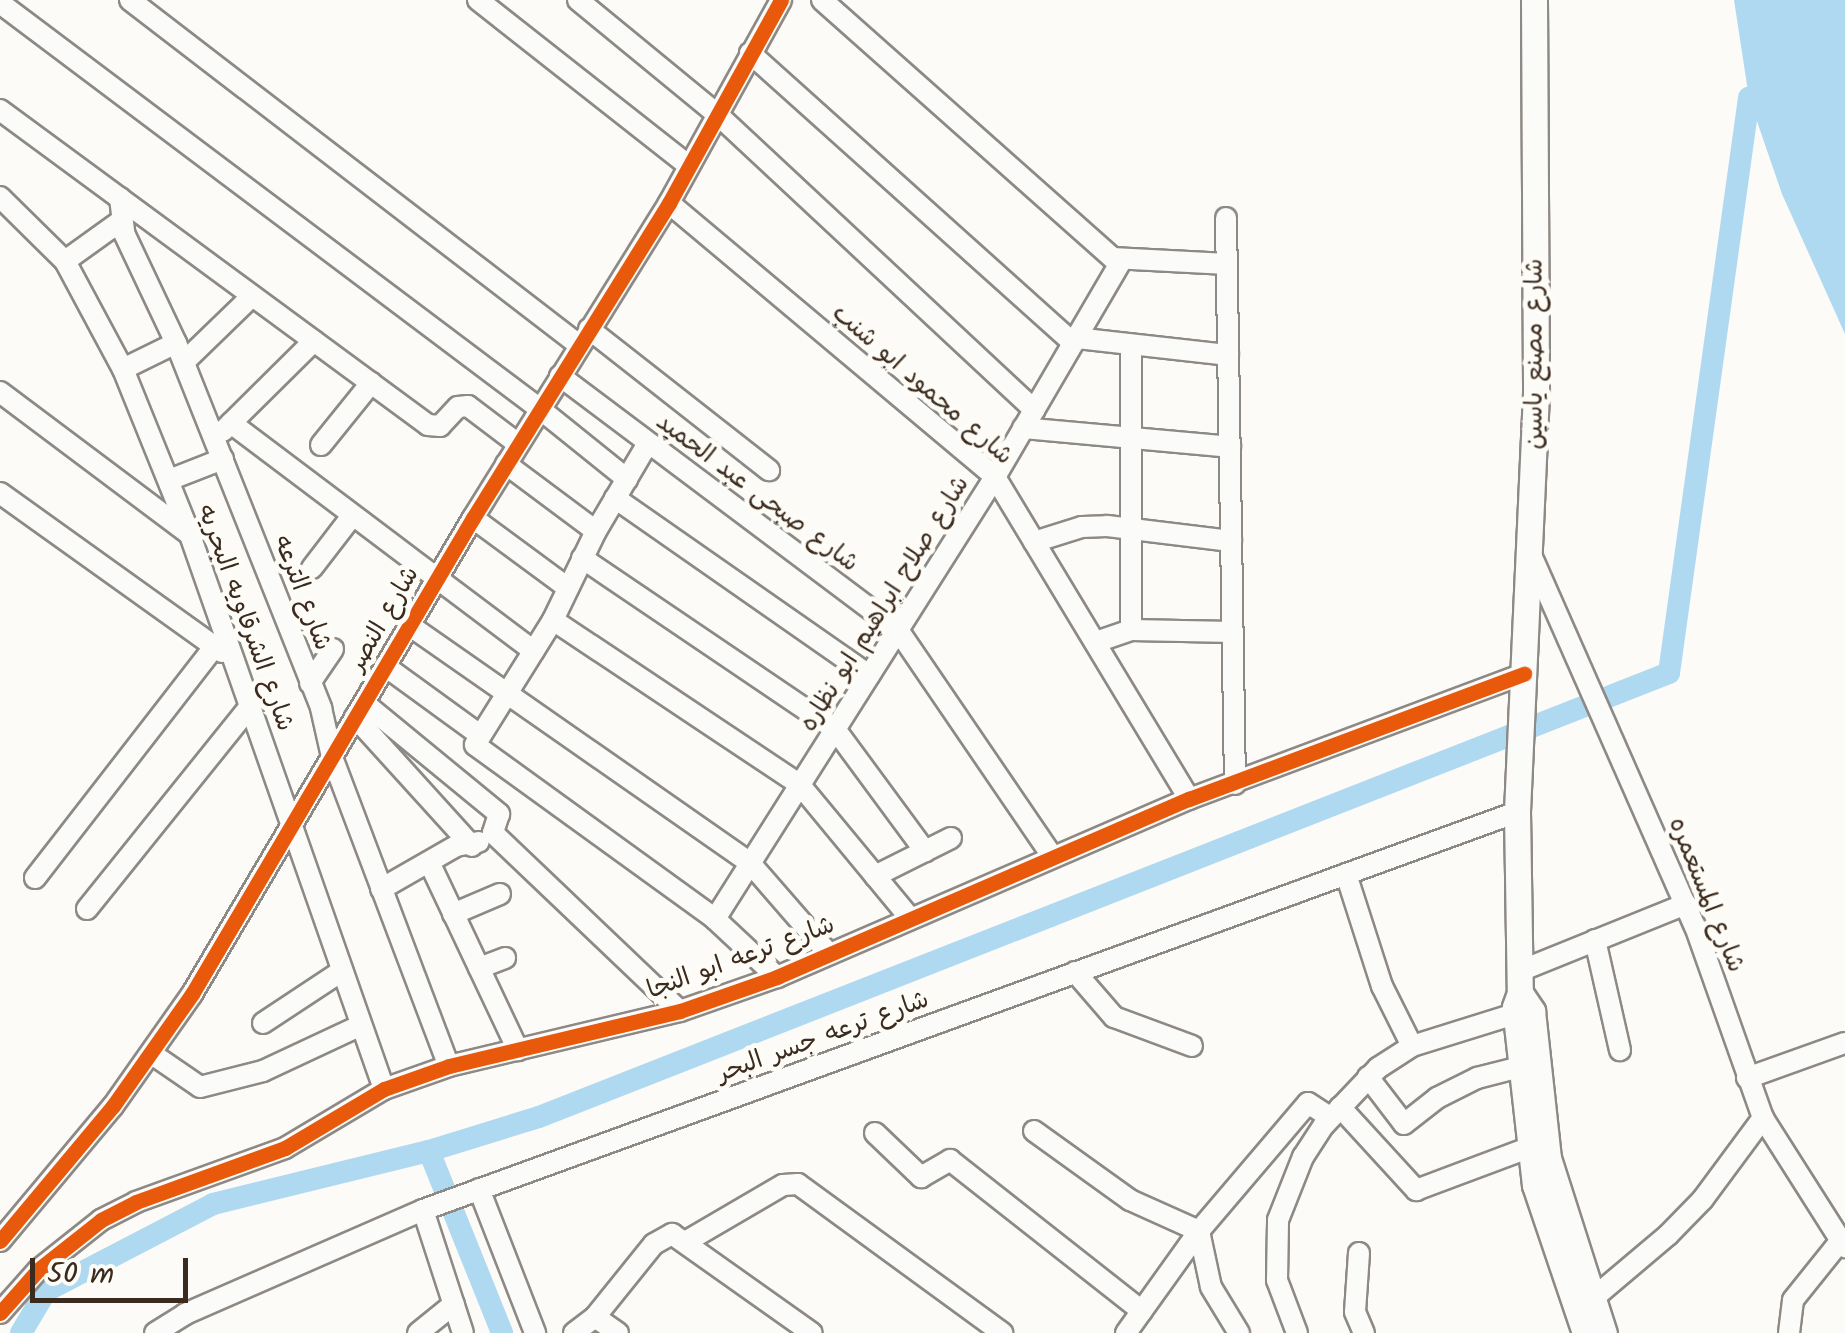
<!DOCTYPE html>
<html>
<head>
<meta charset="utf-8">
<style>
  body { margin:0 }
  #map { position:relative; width:1845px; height:1333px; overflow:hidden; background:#fcfbf8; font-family:Kalam,"Playpen Sans Arabic",sans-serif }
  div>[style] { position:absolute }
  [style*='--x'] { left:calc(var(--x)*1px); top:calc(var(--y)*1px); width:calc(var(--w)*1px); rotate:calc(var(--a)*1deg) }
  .water>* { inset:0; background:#afd9f1 }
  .canal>* { height:22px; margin:-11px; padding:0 11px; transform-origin:11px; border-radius:11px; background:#afd9f1 }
  .roads { filter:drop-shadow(2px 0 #8d8985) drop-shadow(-2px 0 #8d8985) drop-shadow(0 2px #8d8985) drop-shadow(0 -2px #8d8985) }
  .minor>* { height:20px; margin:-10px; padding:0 10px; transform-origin:10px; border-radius:10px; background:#fbfbf9 }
  .major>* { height:25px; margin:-12.5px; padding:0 12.5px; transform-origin:12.5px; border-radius:12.5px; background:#fbfbf9 }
  .cycleway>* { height:15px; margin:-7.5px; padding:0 7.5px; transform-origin:7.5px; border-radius:7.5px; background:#e8590c }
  span { translate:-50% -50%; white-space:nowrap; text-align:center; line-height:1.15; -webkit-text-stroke:10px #fdfcf7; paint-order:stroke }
  .street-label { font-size:25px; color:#3b2a1e }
  .scale { position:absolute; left:30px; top:1258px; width:158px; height:45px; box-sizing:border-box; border:5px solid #3b2a1e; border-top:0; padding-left:12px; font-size:30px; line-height:35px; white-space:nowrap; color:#3b2a1e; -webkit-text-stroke:8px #fdfcf7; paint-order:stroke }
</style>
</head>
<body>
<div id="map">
  <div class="water">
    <div style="clip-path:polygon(1734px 0,1845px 0,1845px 334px,1782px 194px,1749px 98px)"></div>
  </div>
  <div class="canal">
    <div style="--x:429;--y:1151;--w:196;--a:68.1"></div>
    <div style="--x:21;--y:1333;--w:49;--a:-59.2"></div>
    <div style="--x:46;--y:1291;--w:188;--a:-27.5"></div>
    <div style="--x:213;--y:1204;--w:222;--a:-13.8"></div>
    <div style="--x:429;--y:1151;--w:115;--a:-17.2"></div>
    <div style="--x:539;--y:1117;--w:1214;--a:-21.45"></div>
    <div style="--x:1669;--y:673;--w:581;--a:-82.08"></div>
  </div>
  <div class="roads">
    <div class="minor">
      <div style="--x:130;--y:0;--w:566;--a:37.54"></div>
      <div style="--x:478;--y:0;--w:268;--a:38.2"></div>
      <div style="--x:578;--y:0;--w:180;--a:39.4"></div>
      <div style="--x:717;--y:114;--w:434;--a:43"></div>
      <div style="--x:822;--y:0;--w:389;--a:41.6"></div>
      <div style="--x:1113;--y:258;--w:114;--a:3"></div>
      <div style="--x:0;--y:3;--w:676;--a:36.94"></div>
      <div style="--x:540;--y:409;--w:112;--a:38.8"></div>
      <div style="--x:750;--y:53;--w:434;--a:41.9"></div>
      <div style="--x:0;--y:110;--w:531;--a:36.35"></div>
      <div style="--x:428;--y:425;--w:12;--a:5"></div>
      <div style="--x:440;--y:426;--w:26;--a:-47"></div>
      <div style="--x:458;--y:407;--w:10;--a:-6"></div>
      <div style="--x:468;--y:406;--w:63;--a:37.2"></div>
      <div style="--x:0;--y:197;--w:91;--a:44.6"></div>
      <div style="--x:65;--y:261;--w:123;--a:61.8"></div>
      <div style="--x:123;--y:369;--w:179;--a:68"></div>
      <div style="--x:190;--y:535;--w:587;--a:70.7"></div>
      <div style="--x:120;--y:198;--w:35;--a:83"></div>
      <div style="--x:124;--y:233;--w:122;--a:64.7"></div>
      <div style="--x:176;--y:343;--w:393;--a:68.3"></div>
      <div style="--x:321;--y:708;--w:50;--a:77.3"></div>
      <div style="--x:332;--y:757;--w:330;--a:69.3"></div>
      <div style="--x:669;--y:203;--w:426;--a:40"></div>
      <div style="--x:995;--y:477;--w:376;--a:58.9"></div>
      <div style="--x:1226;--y:218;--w:566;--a:89.09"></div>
      <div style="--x:65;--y:261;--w:70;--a:-35.7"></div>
      <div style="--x:589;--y:329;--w:229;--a:38.1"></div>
      <div style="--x:1076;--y:338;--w:153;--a:6.4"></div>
      <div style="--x:1131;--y:345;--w:285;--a:90"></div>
      <div style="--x:184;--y:362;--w:95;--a:-44.1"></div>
      <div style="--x:123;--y:369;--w:59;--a:-26.1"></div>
      <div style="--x:560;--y:376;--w:423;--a:36.9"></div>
      <div style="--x:898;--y:630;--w:273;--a:55.7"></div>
      <div style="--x:0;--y:392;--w:235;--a:36.9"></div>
      <div style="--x:231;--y:423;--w:379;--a:37"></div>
      <div style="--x:1023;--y:428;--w:208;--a:5.2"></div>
      <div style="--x:223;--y:431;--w:128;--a:-44.7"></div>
      <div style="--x:648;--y:443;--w:102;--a:120.6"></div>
      <div style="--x:596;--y:531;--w:99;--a:115.8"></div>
      <div style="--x:553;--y:620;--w:147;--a:122"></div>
      <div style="--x:475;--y:745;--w:296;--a:35.9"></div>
      <div style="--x:715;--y:919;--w:85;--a:43.1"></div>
      <div style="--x:321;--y:445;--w:80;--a:-51.1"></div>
      <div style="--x:506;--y:464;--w:112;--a:36.7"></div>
      <div style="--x:169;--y:480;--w:58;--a:-21.3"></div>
      <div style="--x:0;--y:493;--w:273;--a:35.6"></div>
      <div style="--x:615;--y:498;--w:310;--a:34.9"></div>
      <div style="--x:473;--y:518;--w:118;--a:36.4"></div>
      <div style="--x:1034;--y:542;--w:50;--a:-17.4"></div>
      <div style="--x:1082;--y:527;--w:25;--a:-2"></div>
      <div style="--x:1107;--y:526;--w:125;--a:6.9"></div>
      <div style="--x:1531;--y:555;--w:406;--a:66.2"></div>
      <div style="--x:1695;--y:926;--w:204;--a:70.5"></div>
      <div style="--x:1763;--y:1118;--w:153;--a:57.6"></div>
      <div style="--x:582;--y:558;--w:305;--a:34.1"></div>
      <div style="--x:835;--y:729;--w:152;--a:53.6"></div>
      <div style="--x:312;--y:568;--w:66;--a:-52.4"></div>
      <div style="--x:553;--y:620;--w:297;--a:33.7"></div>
      <div style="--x:800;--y:785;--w:173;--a:50.4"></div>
      <div style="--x:409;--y:625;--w:416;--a:34.9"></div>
      <div style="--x:750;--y:863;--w:121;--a:49"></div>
      <div style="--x:1096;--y:642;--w:37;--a:-19"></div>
      <div style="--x:1131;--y:630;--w:102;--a:1.1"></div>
      <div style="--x:385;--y:666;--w:117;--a:36"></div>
      <div style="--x:310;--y:683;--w:41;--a:-55.9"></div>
      <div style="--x:364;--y:703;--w:175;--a:39.4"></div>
      <div style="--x:499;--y:814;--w:20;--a:108"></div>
      <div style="--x:355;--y:717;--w:174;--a:47.8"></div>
      <div style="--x:493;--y:833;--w:258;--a:43.6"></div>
      <div style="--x:430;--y:864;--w:206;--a:64.7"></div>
      <div style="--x:1346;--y:874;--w:118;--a:72.2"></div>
      <div style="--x:1382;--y:986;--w:67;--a:63.4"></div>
      <div style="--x:875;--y:876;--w:85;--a:-26.6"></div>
      <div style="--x:35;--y:878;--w:294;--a:-52.2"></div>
      <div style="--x:381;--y:889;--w:86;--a:-29.8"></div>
      <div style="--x:456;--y:846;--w:23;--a:-10"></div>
      <div style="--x:87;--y:909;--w:260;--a:-51.2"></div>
      <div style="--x:453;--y:914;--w:51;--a:-23.1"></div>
      <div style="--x:715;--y:919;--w:523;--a:-57.65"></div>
      <div style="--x:995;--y:477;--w:250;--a:-59.7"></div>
      <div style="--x:1595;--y:940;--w:113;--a:77.2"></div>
      <div style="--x:479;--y:968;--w:28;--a:-21"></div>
      <div style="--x:1520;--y:971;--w:179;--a:-22"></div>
      <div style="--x:1075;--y:972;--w:60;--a:49.1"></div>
      <div style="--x:1114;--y:1017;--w:83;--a:20.4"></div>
      <div style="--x:263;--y:1023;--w:95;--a:-33.4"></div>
      <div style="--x:152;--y:1054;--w:58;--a:34.5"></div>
      <div style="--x:200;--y:1087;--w:65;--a:-14.3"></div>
      <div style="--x:263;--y:1071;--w:108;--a:-25.1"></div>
      <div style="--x:1368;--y:1077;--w:59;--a:52.5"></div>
      <div style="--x:1404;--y:1124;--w:42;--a:-38.2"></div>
      <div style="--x:1437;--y:1098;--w:45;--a:-26.6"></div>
      <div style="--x:1477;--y:1078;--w:44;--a:-14.3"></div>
      <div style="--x:1747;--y:1078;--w:104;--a:-19.7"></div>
      <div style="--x:1340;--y:1107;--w:113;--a:47.5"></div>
      <div style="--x:1416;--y:1190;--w:120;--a:-20.6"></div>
      <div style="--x:1034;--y:1131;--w:118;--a:35.7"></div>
      <div style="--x:1130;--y:1200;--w:76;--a:24.2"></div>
      <div style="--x:1199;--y:1231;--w:57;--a:77.9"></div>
      <div style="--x:1211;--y:1287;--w:54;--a:58.7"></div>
      <div style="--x:875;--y:1133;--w:64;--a:43.7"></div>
      <div style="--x:921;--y:1177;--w:34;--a:-30"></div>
      <div style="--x:950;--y:1160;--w:244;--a:38.2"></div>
      <div style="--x:479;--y:1189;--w:155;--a:68.7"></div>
      <div style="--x:423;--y:1210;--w:129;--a:72"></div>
      <div style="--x:0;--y:1241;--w:176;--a:-50.1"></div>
      <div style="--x:113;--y:1106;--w:137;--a:-54.8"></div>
      <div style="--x:192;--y:994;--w:553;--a:-59.45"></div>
      <div style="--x:473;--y:518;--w:371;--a:-58.1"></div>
      <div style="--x:669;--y:203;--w:232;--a:-61.1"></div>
      <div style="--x:687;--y:1241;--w:111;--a:-30.3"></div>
      <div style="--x:783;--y:1185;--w:15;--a:-4"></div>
      <div style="--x:798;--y:1184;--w:253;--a:36.1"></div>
      <div style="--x:1359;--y:1253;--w:59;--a:93.9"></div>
      <div style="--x:1355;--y:1312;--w:23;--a:67"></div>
      <div style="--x:1591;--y:1300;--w:101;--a:-40.2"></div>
      <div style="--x:1668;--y:1235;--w:50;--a:-45.8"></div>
      <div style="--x:1703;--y:1199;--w:101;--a:-53.5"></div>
      <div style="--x:0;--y:1313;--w:57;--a:-48.5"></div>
      <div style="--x:38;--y:1270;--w:80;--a:-38.4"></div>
      <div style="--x:101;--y:1220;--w:39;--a:-27"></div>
      <div style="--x:136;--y:1202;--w:158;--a:-19.9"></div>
      <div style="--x:285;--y:1148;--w:115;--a:-30.8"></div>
      <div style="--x:384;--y:1089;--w:69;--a:-19.5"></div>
      <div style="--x:449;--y:1066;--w:237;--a:-13.4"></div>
      <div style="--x:680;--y:1011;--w:103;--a:-19.3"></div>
      <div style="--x:777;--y:977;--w:449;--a:-23.4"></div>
      <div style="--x:1189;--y:799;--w:358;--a:-20.5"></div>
      <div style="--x:595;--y:1317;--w:28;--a:35"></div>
      <div style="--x:155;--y:1333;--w:36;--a:-32"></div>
      <div style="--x:185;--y:1314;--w:260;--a:-23.6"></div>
      <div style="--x:423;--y:1210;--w:1164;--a:-19.99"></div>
      <div style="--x:418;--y:1333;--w:46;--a:-38.9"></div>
      <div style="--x:574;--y:1333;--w:26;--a:-37"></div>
      <div style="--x:595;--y:1317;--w:94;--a:-51.1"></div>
      <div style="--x:654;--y:1244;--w:21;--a:-29"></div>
      <div style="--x:672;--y:1234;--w:171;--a:35.3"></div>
      <div style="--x:1126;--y:1333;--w:125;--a:-54.4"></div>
      <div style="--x:1199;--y:1231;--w:168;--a:-49.6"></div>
      <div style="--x:1308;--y:1103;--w:27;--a:33"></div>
      <div style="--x:1297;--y:1333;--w:57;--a:-110.7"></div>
      <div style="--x:1277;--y:1280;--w:60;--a:-89"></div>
      <div style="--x:1278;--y:1220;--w:68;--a:-68.4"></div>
      <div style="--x:1303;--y:1157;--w:38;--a:-57"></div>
      <div style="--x:1324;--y:1125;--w:79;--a:-46.5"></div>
      <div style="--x:1378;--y:1068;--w:40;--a:-32.9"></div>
      <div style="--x:1412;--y:1046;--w:108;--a:-17.3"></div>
      <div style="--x:1789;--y:1333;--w:33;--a:-83"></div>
      <div style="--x:1793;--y:1300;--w:77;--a:-51.3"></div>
    </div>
    <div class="major">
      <div style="--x:1534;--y:0;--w:393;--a:89.7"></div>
      <div style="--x:1536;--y:393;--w:419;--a:92.6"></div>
      <div style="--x:1517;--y:812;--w:181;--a:89.1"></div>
      <div style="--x:1520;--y:993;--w:15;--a:110"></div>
      <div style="--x:1515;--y:1007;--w:179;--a:83.6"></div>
      <div style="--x:1535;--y:1185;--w:156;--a:71.3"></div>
      <div style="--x:1520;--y:993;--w:22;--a:56"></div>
      <div style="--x:1532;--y:1011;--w:148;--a:83.8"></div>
      <div style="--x:1548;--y:1158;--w:184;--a:72.3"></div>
    </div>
  </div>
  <div class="cycleway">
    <div style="--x:0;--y:1241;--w:176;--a:-50.1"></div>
    <div style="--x:113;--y:1106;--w:137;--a:-54.8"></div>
    <div style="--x:192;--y:994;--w:553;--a:-59.45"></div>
    <div style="--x:473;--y:518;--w:371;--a:-58.1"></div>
    <div style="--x:669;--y:203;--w:232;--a:-61.1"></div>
    <div style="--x:0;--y:1313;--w:57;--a:-48.5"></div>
    <div style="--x:38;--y:1270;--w:80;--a:-38.4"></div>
    <div style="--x:101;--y:1220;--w:39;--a:-27"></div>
    <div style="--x:136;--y:1202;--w:158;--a:-19.9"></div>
    <div style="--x:285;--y:1148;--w:115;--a:-30.8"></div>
    <div style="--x:384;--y:1089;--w:69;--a:-19.5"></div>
    <div style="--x:449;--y:1066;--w:237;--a:-13.4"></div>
    <div style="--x:680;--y:1011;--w:103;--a:-19.3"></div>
    <div style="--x:777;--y:977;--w:449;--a:-23.4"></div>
    <div style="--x:1189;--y:799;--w:358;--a:-20.5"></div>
  </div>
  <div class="street-label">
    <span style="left:1535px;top:354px;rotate:-90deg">شارع مصنع ياسين</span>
    <span style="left:922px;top:385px;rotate:41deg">شارع محمود ابو شنب</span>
    <span style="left:757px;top:493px;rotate:37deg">شارع صبحى عبد الحميد</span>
    <span style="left:302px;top:593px;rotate:69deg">شارع الترعه</span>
    <span style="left:885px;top:604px;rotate:-58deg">شارع صلاح ابراهيم ابو نظاره</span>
    <span style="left:245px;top:618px;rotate:70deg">شارع الشرقاويه البحريه</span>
    <span style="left:384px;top:619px;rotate:-60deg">شارع النصر</span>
    <span style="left:1706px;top:895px;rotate:68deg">شارع المستعمره</span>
    <span style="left:741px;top:958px;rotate:-20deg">شارع ترعه ابو النجا</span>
    <span style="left:823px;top:1037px;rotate:-20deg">شارع ترعه جسر البحر</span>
  </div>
  <div class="scale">50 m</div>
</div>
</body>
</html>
